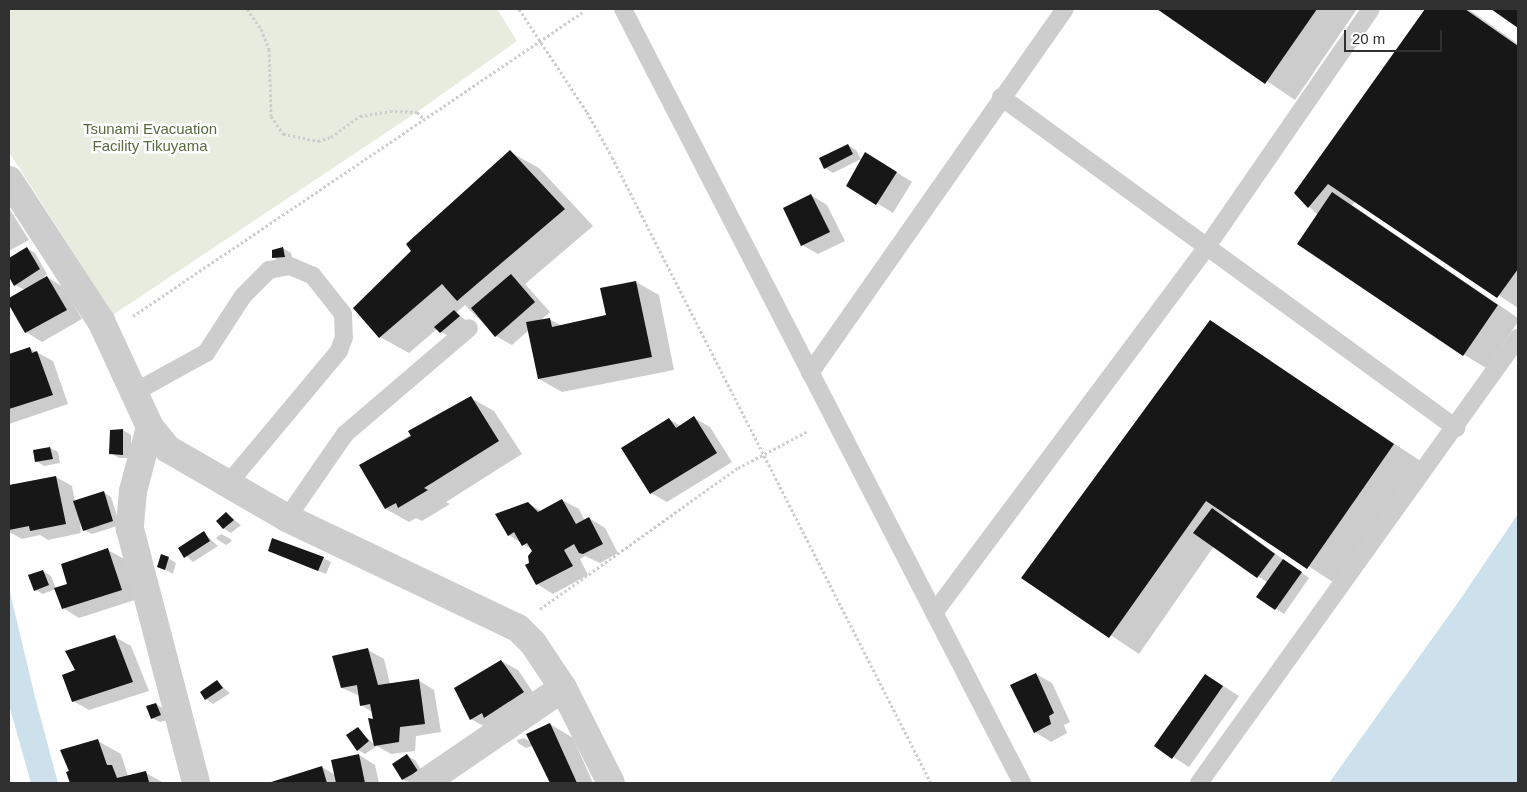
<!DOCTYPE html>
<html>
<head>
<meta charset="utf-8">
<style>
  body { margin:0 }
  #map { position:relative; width:1527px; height:792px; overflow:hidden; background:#fff; font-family:Arial,sans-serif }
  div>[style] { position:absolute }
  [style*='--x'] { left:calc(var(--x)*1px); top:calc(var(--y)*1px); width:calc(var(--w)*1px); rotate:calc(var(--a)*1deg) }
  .green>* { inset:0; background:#e7ecdf }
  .water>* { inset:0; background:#cce1eb }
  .pier>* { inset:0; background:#fff }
  .shadow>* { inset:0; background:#0003 }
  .building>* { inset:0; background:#171717 }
  .path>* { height:3px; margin-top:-1.5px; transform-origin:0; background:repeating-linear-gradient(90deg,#cdcdcd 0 2.5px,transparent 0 5px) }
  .service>* { height:18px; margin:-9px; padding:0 9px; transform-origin:9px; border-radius:9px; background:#cdcdcd }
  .minor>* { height:28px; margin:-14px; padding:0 14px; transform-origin:14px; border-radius:14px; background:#cdcdcd }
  span { translate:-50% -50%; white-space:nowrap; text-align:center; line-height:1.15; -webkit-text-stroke:5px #fff; paint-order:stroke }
  .park-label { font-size:15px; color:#576a3f }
  .frame { position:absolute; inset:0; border:10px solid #303030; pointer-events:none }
  .scale { position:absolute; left:1344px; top:30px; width:98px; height:22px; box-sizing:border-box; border:2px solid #303030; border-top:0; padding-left:6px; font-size:15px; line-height:18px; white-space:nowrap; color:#303030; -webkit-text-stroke:4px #fff; paint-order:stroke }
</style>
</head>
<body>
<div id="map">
  <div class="green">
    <div style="clip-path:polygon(9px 9px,497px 9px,517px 41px,417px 112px,113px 315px,9px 152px)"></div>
  </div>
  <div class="water">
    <div style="clip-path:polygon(1518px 514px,1518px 783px,1329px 783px,1459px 601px)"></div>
    <div style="clip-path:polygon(9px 588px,35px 697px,58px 783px,31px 783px,9px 705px)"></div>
  </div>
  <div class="pier">
    <div style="clip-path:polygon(1518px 511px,1459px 601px,1327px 783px,1516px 512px)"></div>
  </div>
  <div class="shadow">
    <div style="clip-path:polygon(1159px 9px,1357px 9px,1295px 100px)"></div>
    <div style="clip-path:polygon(1427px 9px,1468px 9px,1518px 44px,1518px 308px,1356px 201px,1352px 205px,1518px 318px,1518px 322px,1486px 368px,1463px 354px,1295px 193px)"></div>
    <div style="clip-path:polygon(848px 145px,856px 150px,861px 159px,833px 173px,825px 168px)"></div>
    <div style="clip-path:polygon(510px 152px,539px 168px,593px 226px,525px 284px,550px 312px,540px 321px,549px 319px,562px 326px,608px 316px,636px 282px,659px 295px,674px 370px,562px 392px,539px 379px,529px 330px,512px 345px,496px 336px,465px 305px,456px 313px,467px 321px,448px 336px,437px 329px,409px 353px,380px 337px)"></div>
    <div style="clip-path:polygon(882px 163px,912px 182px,893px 213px,848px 185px)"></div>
    <div style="clip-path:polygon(811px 195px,827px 205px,845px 241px,818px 254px,802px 245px)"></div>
    <div style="clip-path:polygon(9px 208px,29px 240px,9px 251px)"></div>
    <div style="clip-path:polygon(27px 248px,35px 253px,47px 274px,40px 281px,47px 277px,63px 287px,82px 319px,42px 342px,26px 332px,9px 302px,9px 298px,25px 290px,15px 285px,9px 275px,9px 259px)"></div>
    <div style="clip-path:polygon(283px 248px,291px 253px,293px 261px,281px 262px,273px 257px)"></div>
    <div style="clip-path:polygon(1210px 321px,1422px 462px,1336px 584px,1234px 518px,1232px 522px,1309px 578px,1284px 614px,1258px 597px,1268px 583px,1214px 546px,1139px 654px,1023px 577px)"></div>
    <div style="clip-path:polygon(29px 348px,53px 361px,68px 404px,9px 424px,9px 355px)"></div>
    <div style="clip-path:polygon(471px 398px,494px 411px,522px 454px,446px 502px,450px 504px,422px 521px,416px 518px,409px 522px,386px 509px,361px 465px)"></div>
    <div style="clip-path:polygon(694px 418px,710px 427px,732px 462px,667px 502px,651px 493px,669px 419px,681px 426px)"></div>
    <div style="clip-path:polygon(123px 430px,131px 435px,131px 458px,119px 458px,111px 453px)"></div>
    <div style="clip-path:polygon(50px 448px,58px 452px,60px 463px,44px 466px,36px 461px)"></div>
    <div style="clip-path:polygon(56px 477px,72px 486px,75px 502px,103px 492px,111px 497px,120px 525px,92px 534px,84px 530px,80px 520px,81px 533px,48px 540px,40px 535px,22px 539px,9px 532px,9px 487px)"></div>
    <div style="clip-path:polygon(562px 500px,579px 509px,585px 521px,589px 518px,605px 528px,618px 553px,600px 563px,585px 556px,580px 559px,588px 575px,553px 594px,537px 584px,530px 564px,534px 551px,509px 535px,528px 503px,541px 511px)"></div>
    <div style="clip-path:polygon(226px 514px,241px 525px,231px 533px,223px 528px)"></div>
    <div style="clip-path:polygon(204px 533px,218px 546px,193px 562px,179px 549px)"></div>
    <div style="clip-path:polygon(221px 534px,229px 538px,232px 541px,226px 545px,218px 540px,216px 538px)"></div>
    <div style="clip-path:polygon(108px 550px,124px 559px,138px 599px,79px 618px,63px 608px,56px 589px,43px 594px,35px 590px,43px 571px,51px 576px,56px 589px,69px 585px)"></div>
    <div style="clip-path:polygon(269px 551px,323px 558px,331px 562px,326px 574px)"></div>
    <div style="clip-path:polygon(168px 558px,176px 563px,173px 574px,159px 566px)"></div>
    <div style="clip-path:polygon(115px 637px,131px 646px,149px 691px,89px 710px,73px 701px,77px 671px)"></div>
    <div style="clip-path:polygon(368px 650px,384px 659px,390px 684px,418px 680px,434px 690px,441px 732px,416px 736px,415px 751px,391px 754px,377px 746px,365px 754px,358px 750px,358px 729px,375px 745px,372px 712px,361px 705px,360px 696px,342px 688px)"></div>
    <div style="clip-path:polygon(501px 661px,518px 670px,539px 701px,487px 728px,471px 719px)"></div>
    <div style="clip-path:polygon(1036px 674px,1052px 683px,1070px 722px,1064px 725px,1067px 733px,1051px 742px,1035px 732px)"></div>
    <div style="clip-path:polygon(1206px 675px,1239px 696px,1189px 767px,1156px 746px)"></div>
    <div style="clip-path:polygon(217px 682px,230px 693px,213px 704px,206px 699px)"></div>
    <div style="clip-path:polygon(156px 704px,164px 709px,168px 720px,160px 722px,152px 718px)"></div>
    <div style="clip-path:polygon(550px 724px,573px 738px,593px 783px,552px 783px,533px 746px,526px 748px,518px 743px,517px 740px,524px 738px,531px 742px)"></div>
    <div style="clip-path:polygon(98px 741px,121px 754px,128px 776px,146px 773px,164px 783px,72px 783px,62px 751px)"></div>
    <div style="clip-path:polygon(359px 755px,375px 765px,379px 783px,271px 783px,322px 767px,335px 775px)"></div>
    <div style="clip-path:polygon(407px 756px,415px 760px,425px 776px,412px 783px,403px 780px)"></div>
  </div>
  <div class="building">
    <div style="clip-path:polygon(1157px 9px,1317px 9px,1265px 84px)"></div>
    <div style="clip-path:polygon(1425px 9px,1465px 9px,1518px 46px,1518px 269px,1497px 298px,1328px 184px,1308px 208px,1294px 193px)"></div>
    <div style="clip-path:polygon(1491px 9px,1518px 9px,1518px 28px)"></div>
    <div style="clip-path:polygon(848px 144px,853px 154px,824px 169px,819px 158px)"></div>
    <div style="clip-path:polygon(510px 150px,565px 209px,457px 301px,442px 284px,379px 338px,353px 308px,411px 251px,406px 244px)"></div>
    <div style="clip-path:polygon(865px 152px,897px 172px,876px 205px,846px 186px)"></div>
    <div style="clip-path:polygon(1332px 192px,1498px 305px,1463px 356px,1297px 244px)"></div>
    <div style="clip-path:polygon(811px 194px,830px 232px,801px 246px,783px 208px)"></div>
    <div style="clip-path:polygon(27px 247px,40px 269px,14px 286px,9px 277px,9px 258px)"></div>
    <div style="clip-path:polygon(283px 247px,285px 257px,272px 258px,272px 250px)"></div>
    <div style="clip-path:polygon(511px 274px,535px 302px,495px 337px,471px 308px)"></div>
    <div style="clip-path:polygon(47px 276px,67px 310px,25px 333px,9px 305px,9px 298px)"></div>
    <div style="clip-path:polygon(636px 281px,652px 357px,538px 379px,526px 322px,550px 318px,552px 327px,606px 315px,600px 288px)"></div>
    <div style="clip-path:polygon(454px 310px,460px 316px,440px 333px,434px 327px)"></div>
    <div style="clip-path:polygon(1210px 320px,1394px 444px,1307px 569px,1206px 501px,1109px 638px,1021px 578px)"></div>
    <div style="clip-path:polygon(30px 347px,32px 353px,37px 351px,53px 395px,9px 409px,9px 354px)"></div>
    <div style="clip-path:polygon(471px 396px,499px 441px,424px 488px,428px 490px,398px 508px,396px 503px,385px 509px,359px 465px,411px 436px,408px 431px)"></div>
    <div style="clip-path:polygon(694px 416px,717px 453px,650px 494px,621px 448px,669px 418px,676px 428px)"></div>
    <div style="clip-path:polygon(123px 429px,123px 455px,109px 454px,110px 430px)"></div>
    <div style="clip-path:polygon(50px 447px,53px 459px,35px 462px,33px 450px)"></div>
    <div style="clip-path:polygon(56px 476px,66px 524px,30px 531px,29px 526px,9px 530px,9px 485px)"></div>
    <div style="clip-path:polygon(104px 491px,113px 521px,83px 531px,73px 501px)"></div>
    <div style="clip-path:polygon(562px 499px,576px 524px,589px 517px,603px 544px,583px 554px,579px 553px,574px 544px,564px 550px,573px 566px,536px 585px,525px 565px,529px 563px,528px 556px,532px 551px,527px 543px,522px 546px,514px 532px,508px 536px,495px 514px,528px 502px,538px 512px)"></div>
    <div style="clip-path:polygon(1212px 508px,1275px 554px,1257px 578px,1193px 533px)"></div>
    <div style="clip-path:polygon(226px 512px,234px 520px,223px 529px,216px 521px)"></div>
    <div style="clip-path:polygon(204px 531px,210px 541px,184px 558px,178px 548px)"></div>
    <div style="clip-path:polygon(272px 538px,324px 557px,318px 571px,268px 551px)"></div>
    <div style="clip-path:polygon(108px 548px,122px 590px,62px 609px,54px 588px,67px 584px,61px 564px)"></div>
    <div style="clip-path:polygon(161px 554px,169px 557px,165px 570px,157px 567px)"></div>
    <div style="clip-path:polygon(1283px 559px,1302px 572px,1275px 610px,1256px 597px)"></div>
    <div style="clip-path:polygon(43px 570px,49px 585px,34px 591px,28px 575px)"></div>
    <div style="clip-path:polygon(115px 635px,133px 682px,72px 702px,62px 675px,75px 670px,65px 651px)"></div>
    <div style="clip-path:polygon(368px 648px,378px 685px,419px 679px,425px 724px,400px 727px,399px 742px,374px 746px,368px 718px,373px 719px,370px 704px,360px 706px,357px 685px,341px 688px,332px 656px)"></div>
    <div style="clip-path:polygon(501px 660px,524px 692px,484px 718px,482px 713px,470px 720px,454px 688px)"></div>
    <div style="clip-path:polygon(1036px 673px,1054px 713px,1049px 716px,1051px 724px,1034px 733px,1010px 685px)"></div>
    <div style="clip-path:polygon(1205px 674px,1223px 686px,1172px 759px,1154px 746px)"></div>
    <div style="clip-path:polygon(217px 680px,223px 688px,205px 700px,200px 692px)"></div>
    <div style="clip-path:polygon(156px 703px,161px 715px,151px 719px,146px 706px)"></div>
    <div style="clip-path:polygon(550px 723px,577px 783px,550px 783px,526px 734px)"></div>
    <div style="clip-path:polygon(358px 727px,369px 741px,357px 751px,346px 735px)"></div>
    <div style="clip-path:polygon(98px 739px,107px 765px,112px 765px,117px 778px,146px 771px,149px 782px,70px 783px,66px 772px,69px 771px,60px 750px)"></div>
    <div style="clip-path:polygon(359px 754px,365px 783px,336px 783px,331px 760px)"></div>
    <div style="clip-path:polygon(407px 754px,418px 771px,402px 780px,392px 764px)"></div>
    <div style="clip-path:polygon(322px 766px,327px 783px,268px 783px)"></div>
  </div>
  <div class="path">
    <div style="--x:247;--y:9;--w:24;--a:55"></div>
    <div style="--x:261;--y:29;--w:22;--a:68"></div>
    <div style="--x:269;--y:49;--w:67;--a:88.3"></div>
    <div style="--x:271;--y:116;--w:22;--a:56"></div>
    <div style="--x:283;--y:134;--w:36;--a:11"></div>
    <div style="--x:318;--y:141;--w:14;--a:-17"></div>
    <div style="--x:331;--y:137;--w:36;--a:-36"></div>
    <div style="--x:360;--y:116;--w:30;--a:-9"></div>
    <div style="--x:390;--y:111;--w:27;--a:2"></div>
    <div style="--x:417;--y:112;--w:8;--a:45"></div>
    <div style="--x:519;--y:9;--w:123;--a:56.6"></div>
    <div style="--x:587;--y:112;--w:51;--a:60.9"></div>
    <div style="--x:612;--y:157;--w:703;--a:63"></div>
    <div style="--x:133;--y:316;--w:543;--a:-34.04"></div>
    <div style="--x:540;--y:609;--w:243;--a:-35.5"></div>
    <div style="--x:738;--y:468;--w:79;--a:-27.9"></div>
  </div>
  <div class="service">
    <div style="--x:623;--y:9;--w:871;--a:62.73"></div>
    <div style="--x:1001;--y:97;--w:563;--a:36.03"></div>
    <div style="--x:810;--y:373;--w:444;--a:-55"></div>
    <div style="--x:135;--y:392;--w:81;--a:-28.8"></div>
    <div style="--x:206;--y:353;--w:68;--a:-57"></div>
    <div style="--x:243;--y:296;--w:37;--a:-45"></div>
    <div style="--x:269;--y:270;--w:21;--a:-11"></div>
    <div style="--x:290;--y:266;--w:25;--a:23"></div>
    <div style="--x:313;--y:276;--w:48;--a:51.7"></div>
    <div style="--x:343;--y:314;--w:23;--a:88"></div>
    <div style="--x:344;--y:337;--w:15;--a:110"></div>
    <div style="--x:339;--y:351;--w:175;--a:129.9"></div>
    <div style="--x:287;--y:518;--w:102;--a:-55.4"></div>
    <div style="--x:345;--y:434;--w:163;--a:-40.5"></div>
    <div style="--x:934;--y:613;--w:455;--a:-53.3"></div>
    <div style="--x:1206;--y:248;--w:290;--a:-55.4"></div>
    <div style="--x:1199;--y:783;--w:548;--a:-54.37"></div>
  </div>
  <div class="minor">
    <div style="--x:9;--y:180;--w:168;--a:56.9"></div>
    <div style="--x:101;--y:321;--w:117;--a:65.2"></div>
    <div style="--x:150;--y:427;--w:28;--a:51"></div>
    <div style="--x:168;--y:449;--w:138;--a:30.1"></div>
    <div style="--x:287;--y:518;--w:256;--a:25.5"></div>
    <div style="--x:518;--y:628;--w:21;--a:45"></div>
    <div style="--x:533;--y:643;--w:54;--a:56.3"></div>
    <div style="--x:563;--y:688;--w:106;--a:63.2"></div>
    <div style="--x:150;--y:427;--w:66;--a:104.9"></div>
    <div style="--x:133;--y:491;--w:38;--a:95"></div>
    <div style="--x:130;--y:529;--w:262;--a:75.4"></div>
    <div style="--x:424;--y:783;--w:168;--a:-34.4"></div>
  </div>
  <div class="park-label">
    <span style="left:150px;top:137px">Tsunami Evacuation<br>Facility Tikuyama</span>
  </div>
  <div class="frame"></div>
  <div class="scale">20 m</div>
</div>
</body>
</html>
